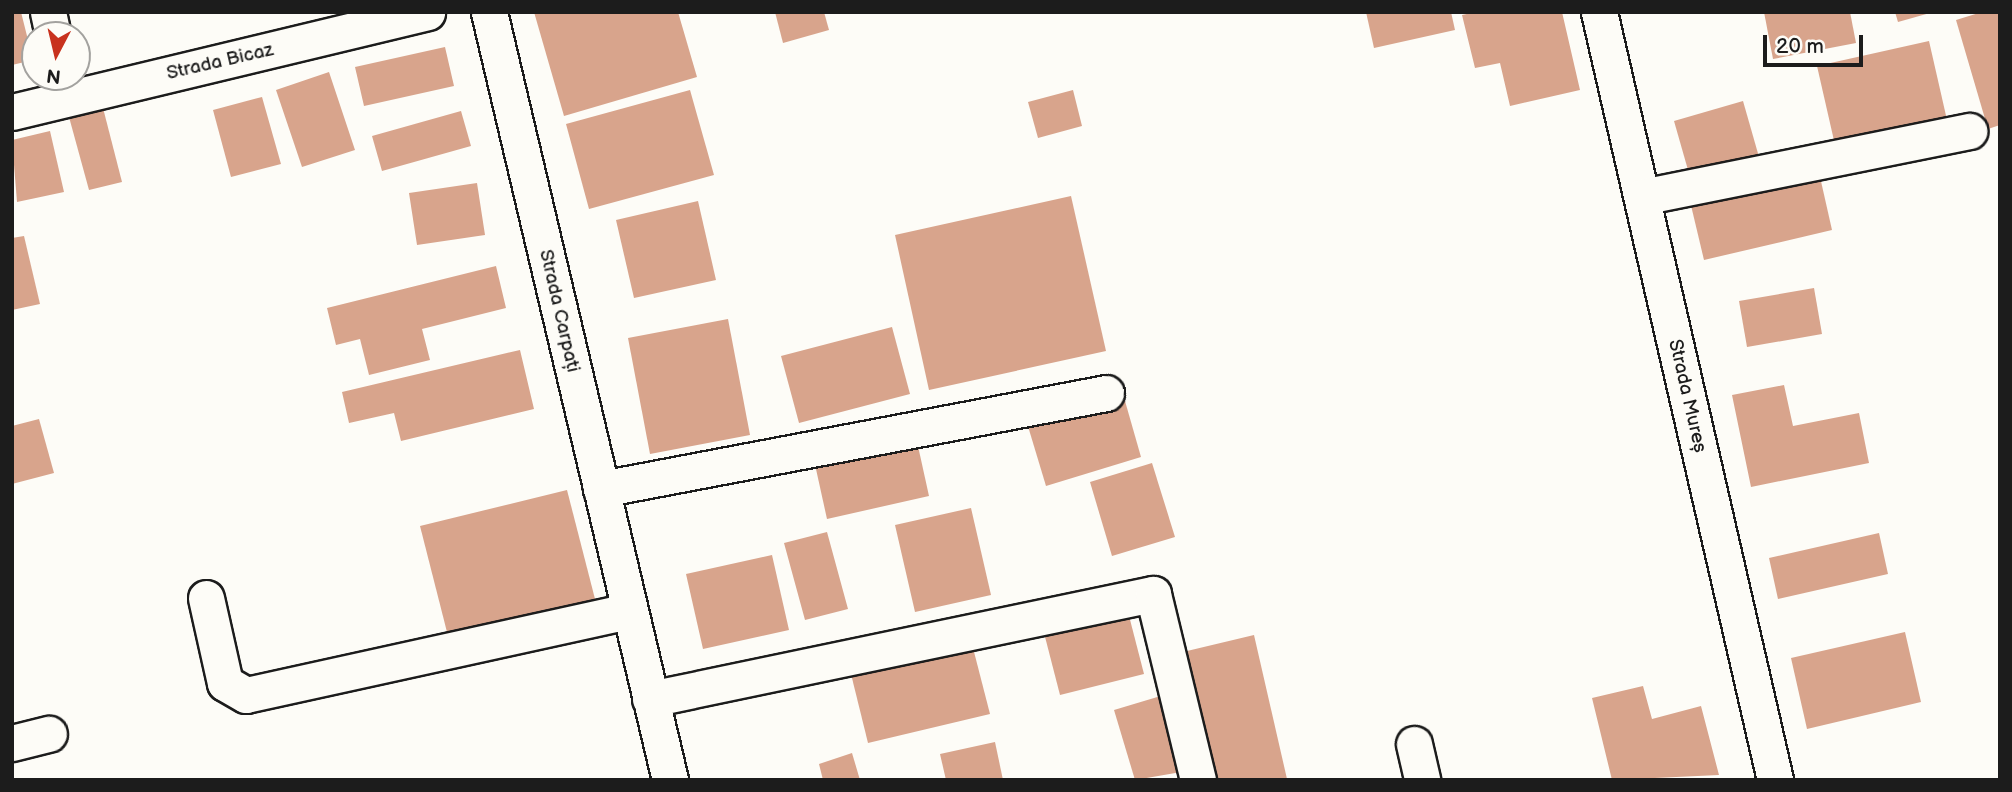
<!DOCTYPE html>
<html>
<head>
<meta charset="utf-8">
<style>
  body { margin:0 }
  #map { position:relative; width:2012px; height:792px; overflow:hidden; background:#fdfcf7; font-family:"Balsamiq Sans",sans-serif }
  div>[style] { position:absolute }
  [style*='--x'] { left:calc(var(--x)*1px); top:calc(var(--y)*1px); width:calc(var(--w)*1px); rotate:calc(var(--a)*1deg) }
  .building>* { inset:0; background:#d8a48c }
  .roads { filter:drop-shadow(2px 0 #1c1c1c) drop-shadow(-2px 0 #1c1c1c) drop-shadow(0 2px #1c1c1c) drop-shadow(0 -2px #1c1c1c) }
  .minor>* { height:35px; margin:-17.5px; padding:0 17.5px; transform-origin:17.5px; border-radius:17.5px; background:#fdfcf7 }
  span { translate:-50% -50%; white-space:nowrap; text-align:center; line-height:1.15; -webkit-text-stroke:5px #fdfcf7; paint-order:stroke }
  .street-label { font-size:19px; color:#1c1c1c }
  .frame { position:absolute; inset:0; border:14px solid #1c1c1c; pointer-events:none }
  .north { position:absolute; left:21px; top:21px; width:70px; height:70px; box-sizing:border-box; background:#fdfcf7; border:2px solid #a3a29f; border-radius:50%; rotate:187deg; font-size:19px; font-weight:700; line-height:28px; text-align:center; color:#1c1c1c }
  .north::after { content:''; display:block; margin:auto; width:24px; height:32px; background:#c8321e; clip-path:polygon(50% 0,100% 100%,50% 72%,0 100%) }
  .scale { position:absolute; left:1763px; top:35px; width:100px; height:32px; box-sizing:border-box; border:4px solid #1c1c1c; border-top:0; padding-left:9px; font-size:21px; line-height:24px; white-space:nowrap; color:#1c1c1c; -webkit-text-stroke:5px #fdfcf7; paint-order:stroke }
</style>
</head>
<body>
<div id="map">
  <div class="building">
    <div style="clip-path:polygon(12px 12px,21px 12px,33px 60px,12px 65px)"></div>
    <div style="clip-path:polygon(534px 12px,678px 12px,697px 77px,564px 116px)"></div>
    <div style="clip-path:polygon(775px 12px,824px 12px,829px 30px,783px 43px)"></div>
    <div style="clip-path:polygon(1366px 12px,1451px 12px,1455px 30px,1374px 48px)"></div>
    <div style="clip-path:polygon(1476px 12px,1562px 12px,1580px 90px,1510px 106px,1500px 63px,1475px 68px,1462px 15px)"></div>
    <div style="clip-path:polygon(1764px 12px,1850px 12px,1856px 43px,1773px 59px)"></div>
    <div style="clip-path:polygon(1895px 12px,1930px 12px,1930px 13px,1898px 22px)"></div>
    <div style="clip-path:polygon(1982px 12px,2000px 12px,2000px 125px,1988px 129px,1956px 20px)"></div>
    <div style="clip-path:polygon(1929px 41px,1947px 120px,1835px 145px,1817px 66px)"></div>
    <div style="clip-path:polygon(445px 47px,454px 86px,364px 106px,355px 67px)"></div>
    <div style="clip-path:polygon(329px 72px,355px 150px,302px 167px,276px 90px)"></div>
    <div style="clip-path:polygon(690px 90px,714px 175px,589px 209px,566px 124px)"></div>
    <div style="clip-path:polygon(1073px 90px,1082px 126px,1038px 138px,1028px 102px)"></div>
    <div style="clip-path:polygon(262px 97px,281px 164px,231px 177px,213px 110px)"></div>
    <div style="clip-path:polygon(1743px 101px,1761px 164px,1692px 184px,1674px 121px)"></div>
    <div style="clip-path:polygon(103px 108px,122px 182px,89px 190px,69px 117px)"></div>
    <div style="clip-path:polygon(461px 111px,471px 146px,382px 171px,372px 136px)"></div>
    <div style="clip-path:polygon(50px 131px,64px 192px,17px 202px,12px 140px)"></div>
    <div style="clip-path:polygon(1818px 168px,1832px 230px,1704px 260px,1689px 197px)"></div>
    <div style="clip-path:polygon(477px 183px,485px 235px,417px 245px,409px 193px)"></div>
    <div style="clip-path:polygon(1071px 196px,1106px 351px,929px 390px,895px 235px)"></div>
    <div style="clip-path:polygon(698px 201px,716px 280px,634px 298px,616px 220px)"></div>
    <div style="clip-path:polygon(24px 236px,40px 304px,12px 310px,12px 238px)"></div>
    <div style="clip-path:polygon(496px 266px,506px 308px,422px 329px,430px 360px,369px 375px,360px 339px,336px 345px,327px 308px)"></div>
    <div style="clip-path:polygon(1814px 288px,1822px 334px,1747px 347px,1739px 301px)"></div>
    <div style="clip-path:polygon(728px 319px,750px 435px,650px 454px,628px 338px)"></div>
    <div style="clip-path:polygon(892px 327px,910px 394px,799px 423px,781px 356px)"></div>
    <div style="clip-path:polygon(520px 350px,534px 409px,401px 441px,394px 413px,349px 423px,342px 392px)"></div>
    <div style="clip-path:polygon(1784px 385px,1793px 426px,1859px 413px,1869px 463px,1751px 487px,1732px 395px)"></div>
    <div style="clip-path:polygon(1123px 394px,1141px 457px,1046px 486px,1027px 423px)"></div>
    <div style="clip-path:polygon(39px 419px,54px 473px,12px 484px,12px 426px)"></div>
    <div style="clip-path:polygon(916px 437px,929px 496px,827px 519px,814px 460px)"></div>
    <div style="clip-path:polygon(1152px 463px,1175px 537px,1112px 556px,1090px 482px)"></div>
    <div style="clip-path:polygon(567px 490px,595px 599px,448px 636px,420px 526px)"></div>
    <div style="clip-path:polygon(971px 508px,991px 595px,915px 612px,895px 525px)"></div>
    <div style="clip-path:polygon(827px 532px,848px 609px,805px 620px,784px 543px)"></div>
    <div style="clip-path:polygon(1879px 533px,1888px 574px,1778px 599px,1769px 558px)"></div>
    <div style="clip-path:polygon(772px 555px,789px 630px,703px 649px,686px 574px)"></div>
    <div style="clip-path:polygon(1127px 608px,1144px 674px,1060px 695px,1043px 629px)"></div>
    <div style="clip-path:polygon(1905px 632px,1921px 702px,1807px 729px,1791px 658px)"></div>
    <div style="clip-path:polygon(1254px 635px,1287px 779px,1217px 780px,1187px 651px)"></div>
    <div style="clip-path:polygon(972px 644px,990px 714px,868px 743px,851px 674px)"></div>
    <div style="clip-path:polygon(1643px 686px,1652px 719px,1701px 706px,1719px 775px,1612px 780px,1592px 698px)"></div>
    <div style="clip-path:polygon(1164px 695px,1187px 771px,1135px 780px,1114px 710px)"></div>
    <div style="clip-path:polygon(995px 742px,1003px 780px,946px 780px,940px 754px)"></div>
    <div style="clip-path:polygon(852px 753px,860px 780px,823px 780px,819px 764px)"></div>
  </div>
  <div class="roads">
    <div class="minor">
      <div style="--x:48;--y:12;--w:24;--a:78"></div>
      <div style="--x:489;--y:12;--w:789;--a:76.74"></div>
      <div style="--x:1599;--y:12;--w:788;--a:77.09"></div>
      <div style="--x:12;--y:112;--w:427;--a:-13.5"></div>
      <div style="--x:1642;--y:197;--w:334;--a:-11.4"></div>
      <div style="--x:601;--y:489;--w:514;--a:-10.76"></div>
      <div style="--x:206;--y:598;--w:87;--a:77.4"></div>
      <div style="--x:225;--y:683;--w:24;--a:30"></div>
      <div style="--x:246;--y:695;--w:392;--a:-12.4"></div>
      <div style="--x:650;--y:699;--w:514;--a:-11.79"></div>
      <div style="--x:1153;--y:594;--w:191;--a:76.4"></div>
      <div style="--x:12;--y:743;--w:38;--a:-14"></div>
      <div style="--x:1414;--y:744;--w:37;--a:77"></div>
    </div>
  </div>
  <div class="street-label">
    <span style="left:220px;top:62px;rotate:-13deg">Strada Bicaz</span>
    <span style="left:559px;top:311px;rotate:77deg">Strada Carpați</span>
    <span style="left:1687px;top:396px;rotate:77deg">Strada Mureș</span>
  </div>
  <div class="frame"></div>
  <div class="north">N</div>
  <div class="scale">20 m</div>
</div>
</body>
</html>
